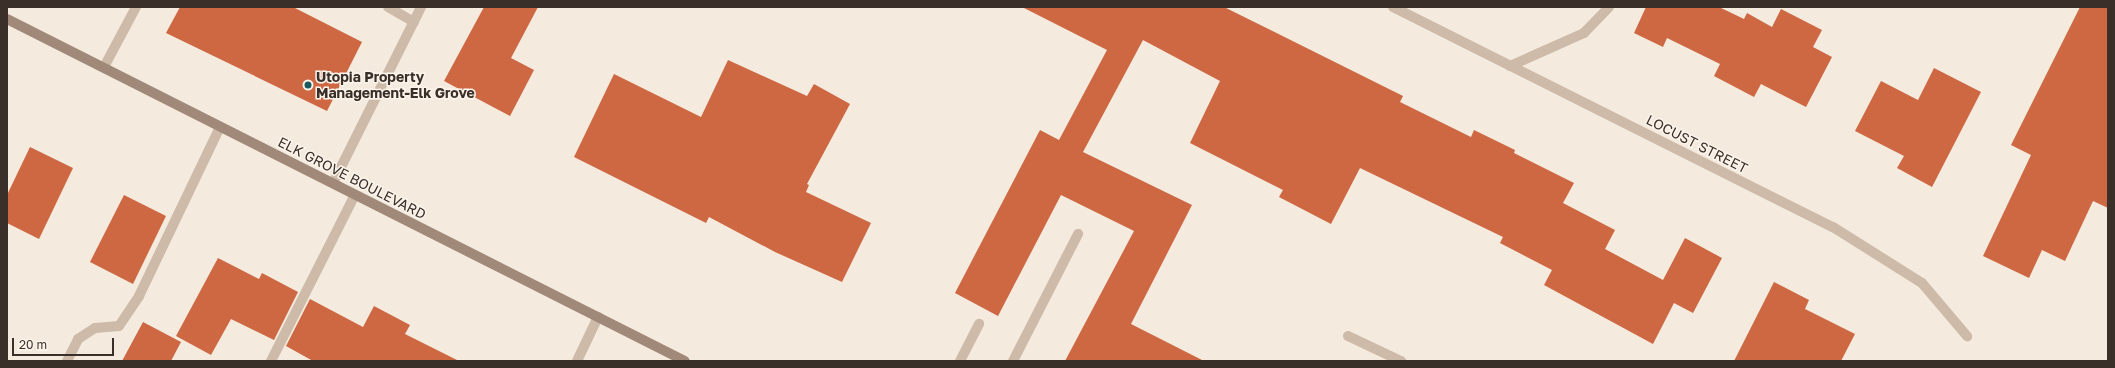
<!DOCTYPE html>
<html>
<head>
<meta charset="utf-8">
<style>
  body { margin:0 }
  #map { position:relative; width:2115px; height:368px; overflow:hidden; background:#f4eade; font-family:"Golos Text",sans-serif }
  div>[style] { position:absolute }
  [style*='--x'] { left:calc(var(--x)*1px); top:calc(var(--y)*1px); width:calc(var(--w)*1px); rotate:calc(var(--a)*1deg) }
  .building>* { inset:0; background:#cd6843 }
  .service>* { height:10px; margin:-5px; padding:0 5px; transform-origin:5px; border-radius:5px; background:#cdbaa8 }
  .minor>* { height:10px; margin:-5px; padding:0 5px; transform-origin:5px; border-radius:5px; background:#cdbaa8 }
  .secondary>* { height:10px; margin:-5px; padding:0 5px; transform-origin:5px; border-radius:5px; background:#a18979 }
  .dots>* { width:11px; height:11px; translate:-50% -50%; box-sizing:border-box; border:2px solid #fbf4eb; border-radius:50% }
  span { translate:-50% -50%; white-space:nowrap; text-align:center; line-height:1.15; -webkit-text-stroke:3px #fbf4eb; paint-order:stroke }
  .poi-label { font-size:14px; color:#3a2f29; font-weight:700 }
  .left { translate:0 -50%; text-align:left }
  .street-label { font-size:14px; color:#3a2f29 }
  .frame { position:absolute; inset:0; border:8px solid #3a2f29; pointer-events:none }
  .scale { position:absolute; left:12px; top:338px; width:102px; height:18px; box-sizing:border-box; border:2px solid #3a2f29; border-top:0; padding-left:5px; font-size:12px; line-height:14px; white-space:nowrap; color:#3a2f29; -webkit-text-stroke:3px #fbf4eb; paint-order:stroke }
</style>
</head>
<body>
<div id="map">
  <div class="building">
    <div style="clip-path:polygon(180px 7px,293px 7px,362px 42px,327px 111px,166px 33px)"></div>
    <div style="clip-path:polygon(484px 7px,538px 7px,511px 58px,534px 70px,510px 116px,444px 81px)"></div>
    <div style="clip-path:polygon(1022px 7px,1224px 7px,1403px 96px,1400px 102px,1471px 137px,1474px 130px,1515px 150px,1514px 153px,1574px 183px,1563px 203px,1615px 230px,1605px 249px,1663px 280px,1685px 238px,1722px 258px,1693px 313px,1674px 303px,1653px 344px,1544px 285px,1552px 270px,1500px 243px,1503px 237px,1360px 168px,1331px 224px,1279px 197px,1283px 190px,1190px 143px,1220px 81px,1143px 40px,1083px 152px,1192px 205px,1131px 324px,1204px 361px,1065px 361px,1134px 231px,1061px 195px,998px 316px,955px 293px,1040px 130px,1059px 140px,1107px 50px)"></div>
    <div style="clip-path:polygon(1646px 7px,1719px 7px,1744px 19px,1747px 13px,1772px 27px,1781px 9px,1822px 30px,1813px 47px,1832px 57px,1806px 107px,1761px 84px,1754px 97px,1714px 76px,1720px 64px,1667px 38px,1663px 47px,1634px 33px)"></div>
    <div style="clip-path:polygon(2080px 7px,2108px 7px,2108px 208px,2093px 201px,2065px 261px,2042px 250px,2029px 278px,1983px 256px,2031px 155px,2011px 145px)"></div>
    <div style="clip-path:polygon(728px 60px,807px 96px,814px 84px,850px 104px,807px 184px,809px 185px,806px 192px,871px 223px,842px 282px,775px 252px,709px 217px,706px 223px,574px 157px,614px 74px,701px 117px)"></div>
    <div style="clip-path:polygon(1934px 68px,1981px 92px,1932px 187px,1897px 168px,1904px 156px,1855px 131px,1881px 81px,1918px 100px)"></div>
    <div style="clip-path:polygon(30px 147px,73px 168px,39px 239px,7px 223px,7px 195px)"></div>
    <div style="clip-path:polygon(124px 195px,166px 216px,133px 284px,90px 262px)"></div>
    <div style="clip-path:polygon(218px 258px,259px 279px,262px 273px,298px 292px,274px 340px,231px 319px,211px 355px,176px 336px)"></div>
    <div style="clip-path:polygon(1774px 282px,1809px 300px,1805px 309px,1855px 334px,1841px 361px,1734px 361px)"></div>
    <div style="clip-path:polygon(310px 299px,363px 327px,374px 306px,410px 325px,405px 334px,459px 361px,313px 361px,286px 346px)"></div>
    <div style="clip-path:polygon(143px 322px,181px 342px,171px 361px,122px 361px)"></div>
  </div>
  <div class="service">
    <div style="--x:388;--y:7;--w:30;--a:30"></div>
    <div style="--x:1510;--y:66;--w:81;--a:-24"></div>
    <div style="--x:1584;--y:33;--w:36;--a:-46"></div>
    <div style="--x:104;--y:67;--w:68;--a:-61.9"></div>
    <div style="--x:67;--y:361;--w:25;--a:-63"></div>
    <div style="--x:78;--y:339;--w:20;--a:-33"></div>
    <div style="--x:95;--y:328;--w:24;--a:-5"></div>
    <div style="--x:119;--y:326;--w:36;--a:-56"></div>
    <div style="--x:139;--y:296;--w:187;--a:-64.4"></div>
    <div style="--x:271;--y:361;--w:186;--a:-63.2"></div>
    <div style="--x:577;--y:361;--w:49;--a:-64.5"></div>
    <div style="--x:960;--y:361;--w:42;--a:-62.8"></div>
    <div style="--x:1013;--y:361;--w:143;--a:-62.9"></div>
  </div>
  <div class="minor">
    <div style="--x:1393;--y:7;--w:492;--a:26.6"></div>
    <div style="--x:1833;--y:227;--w:105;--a:32.2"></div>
    <div style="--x:1922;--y:283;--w:70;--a:49.7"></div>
    <div style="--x:333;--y:183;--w:197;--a:-63.4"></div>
    <div style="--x:1348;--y:336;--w:59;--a:25.3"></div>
  </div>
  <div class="secondary">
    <div style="--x:7;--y:19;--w:759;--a:26.77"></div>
  </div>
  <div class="dots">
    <div style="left:308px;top:85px;background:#1b585e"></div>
  </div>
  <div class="poi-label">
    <span class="left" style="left:316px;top:85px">Utopia Property<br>Management-Elk Grove</span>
  </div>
  <div class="street-label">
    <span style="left:1697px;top:144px;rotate:27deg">LOCUST STREET</span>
    <span style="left:352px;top:178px;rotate:27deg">ELK GROVE BOULEVARD</span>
  </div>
  <div class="frame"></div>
  <div class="scale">20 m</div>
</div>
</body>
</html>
